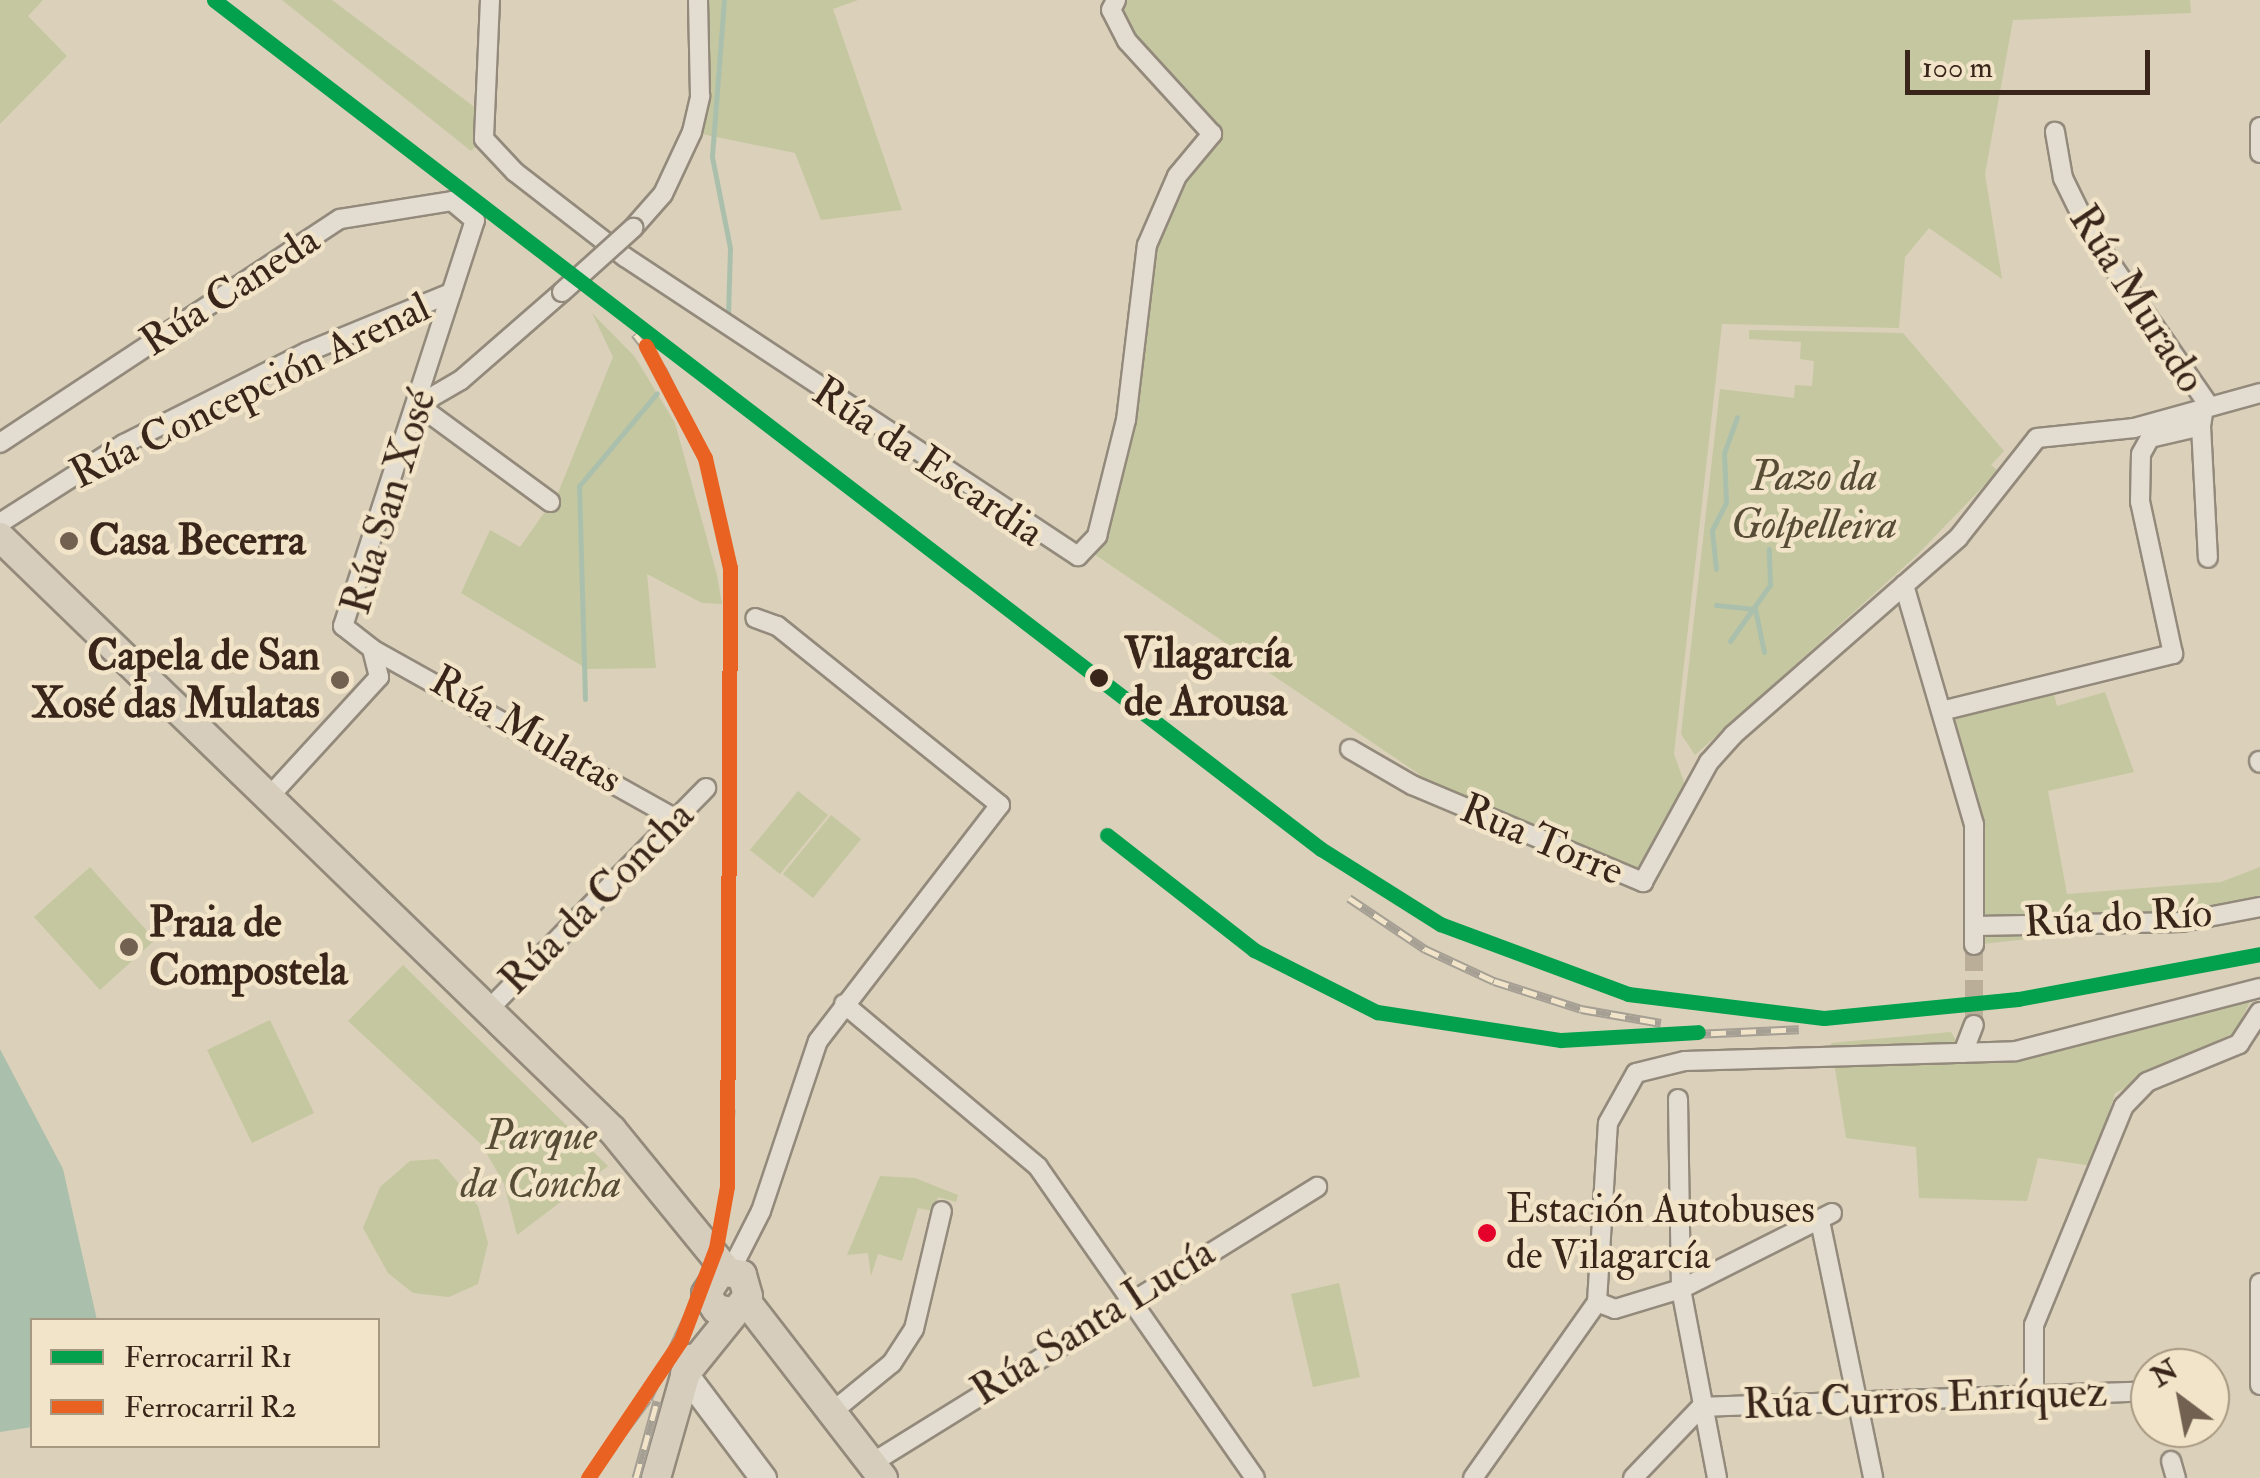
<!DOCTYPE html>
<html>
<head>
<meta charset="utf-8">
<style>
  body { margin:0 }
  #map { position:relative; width:2260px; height:1478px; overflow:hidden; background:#dbd0b9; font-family:"IM FELL Double Pica",serif }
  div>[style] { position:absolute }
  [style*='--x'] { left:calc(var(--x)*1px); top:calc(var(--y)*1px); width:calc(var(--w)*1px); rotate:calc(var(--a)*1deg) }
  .green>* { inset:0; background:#c4c7a0 }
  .water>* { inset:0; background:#abc0ac }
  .stream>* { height:5px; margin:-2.5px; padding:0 2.5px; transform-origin:2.5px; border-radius:2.5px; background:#abc0ac }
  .street-tunnel>* { height:18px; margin-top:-9px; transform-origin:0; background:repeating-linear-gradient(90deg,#bbae99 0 18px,transparent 0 27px) }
  .roads { filter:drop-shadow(2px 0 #938a7c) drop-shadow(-2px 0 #938a7c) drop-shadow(0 2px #938a7c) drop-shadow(0 -2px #938a7c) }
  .street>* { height:18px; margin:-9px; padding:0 9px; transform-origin:9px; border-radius:9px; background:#e3ddd1 }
  .secondary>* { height:25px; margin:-12.5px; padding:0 12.5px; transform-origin:12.5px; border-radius:12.5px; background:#e3ddd1 }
  .primary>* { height:28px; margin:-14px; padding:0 14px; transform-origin:14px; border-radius:14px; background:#d7cdbc }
  .rail>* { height:9px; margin-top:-4.5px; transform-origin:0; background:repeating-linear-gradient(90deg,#f1e4c8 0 15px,#a59f94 0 30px); box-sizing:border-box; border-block:2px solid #a59f94 }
  .bridges { filter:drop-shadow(2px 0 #938a7c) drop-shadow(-2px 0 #938a7c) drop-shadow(0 2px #938a7c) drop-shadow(0 -2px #938a7c) }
  .street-bridge>* { height:18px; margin:-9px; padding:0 9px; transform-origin:9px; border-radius:9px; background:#e3ddd1 }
  .rail-1>* { height:15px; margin:-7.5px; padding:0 7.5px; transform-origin:7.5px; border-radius:7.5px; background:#03a04e }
  .rail-2>* { height:15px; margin:-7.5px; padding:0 7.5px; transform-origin:7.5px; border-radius:7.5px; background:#e96222 }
  .dots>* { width:28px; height:28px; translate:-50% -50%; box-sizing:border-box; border:5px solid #f1e4c8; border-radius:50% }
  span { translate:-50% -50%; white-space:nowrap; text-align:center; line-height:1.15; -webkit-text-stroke:9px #f1e4c8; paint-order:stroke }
  .bus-label { font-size:40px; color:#392519 }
  .left { translate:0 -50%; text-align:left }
  .street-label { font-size:42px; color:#392519 }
  .park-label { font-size:42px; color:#574c36; font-style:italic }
  .poi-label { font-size:42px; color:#392519; font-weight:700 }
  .right { translate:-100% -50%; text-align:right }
  .stop-label { font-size:42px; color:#392519; font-weight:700 }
  .legend { position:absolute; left:30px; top:1318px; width:350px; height:130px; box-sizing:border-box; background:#f1e4c8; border:2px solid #a79882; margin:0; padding:12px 18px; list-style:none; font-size:30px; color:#392519 }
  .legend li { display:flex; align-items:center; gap:20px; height:50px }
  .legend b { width:50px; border:2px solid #a79882 }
  .north { position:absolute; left:2130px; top:1348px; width:100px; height:100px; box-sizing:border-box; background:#f1e4c8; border:2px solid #a79882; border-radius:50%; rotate:328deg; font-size:28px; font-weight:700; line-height:40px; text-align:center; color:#392519 }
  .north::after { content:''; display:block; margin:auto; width:35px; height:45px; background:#726151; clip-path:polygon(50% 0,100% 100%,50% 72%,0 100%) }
  .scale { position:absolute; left:1905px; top:50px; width:245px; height:45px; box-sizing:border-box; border:5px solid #392519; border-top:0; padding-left:12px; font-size:30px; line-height:35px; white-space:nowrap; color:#392519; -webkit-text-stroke:8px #f1e4c8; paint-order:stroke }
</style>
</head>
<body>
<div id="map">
  <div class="green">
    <div style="clip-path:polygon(0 0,43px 0,28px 16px,67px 56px,0 124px)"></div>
    <div style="clip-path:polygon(282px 0,332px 0,485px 115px,484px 139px,471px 151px)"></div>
    <div style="clip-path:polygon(698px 0,858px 0,833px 9px,902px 210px,821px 220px,795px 153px,692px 132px)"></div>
    <div style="clip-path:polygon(1116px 0,2190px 0,2191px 13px,2013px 20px,1985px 174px,2002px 279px,1929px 228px,1905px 257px,1899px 328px,1722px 324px,1674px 754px,1689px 796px,1652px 877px,1412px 785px,1419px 774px,1088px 550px,1097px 536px,1161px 205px,1211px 134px,1127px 41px)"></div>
    <div style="clip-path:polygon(592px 313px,635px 357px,675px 423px,717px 575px,722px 604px,702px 603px,647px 574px,656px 668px,587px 669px,461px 593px,490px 530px,520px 547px,558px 493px,613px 357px)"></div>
    <div style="clip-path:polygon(1749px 330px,1903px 333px,2004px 451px,1991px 465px,1998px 471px,1916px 556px,1695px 755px,1681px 734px,1720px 389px,1794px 398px,1795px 385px,1812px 386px,1814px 361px,1800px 359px,1801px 342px,1749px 339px)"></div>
    <div style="clip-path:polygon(2051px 683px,2057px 706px,2105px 692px,2134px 772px,2048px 791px,2067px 894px,2221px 882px,2260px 867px,2260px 913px,1974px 945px,1974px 825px,1945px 710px)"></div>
    <div style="clip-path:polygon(798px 791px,828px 815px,780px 874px,750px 850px)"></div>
    <div style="clip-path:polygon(831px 815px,861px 839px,813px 898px,783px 874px)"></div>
    <div style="clip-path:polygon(90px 867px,155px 940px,100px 990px,34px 917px)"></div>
    <div style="clip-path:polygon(403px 965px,608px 1166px,517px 1235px,504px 1184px,482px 1145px,348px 1021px)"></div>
    <div style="clip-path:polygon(2257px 988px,2235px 1032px,2115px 1093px,2093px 1166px,2038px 1158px,2027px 1201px,1919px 1198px,1916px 1147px,1846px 1138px,1831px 1043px,1951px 1032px,1963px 1053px,1981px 1053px)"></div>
    <div style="clip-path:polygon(270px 1020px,314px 1113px,252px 1143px,207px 1050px)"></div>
    <div style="clip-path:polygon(438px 1159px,478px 1206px,488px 1243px,478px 1284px,449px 1297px,413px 1293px,388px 1273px,363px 1228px,380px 1187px,410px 1161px)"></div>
    <div style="clip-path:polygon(880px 1176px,915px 1178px,958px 1195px,956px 1202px,938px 1197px,933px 1211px,918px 1208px,902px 1261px,878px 1254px,871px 1276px,868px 1253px,847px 1255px)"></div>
    <div style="clip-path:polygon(1339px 1283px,1360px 1377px,1313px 1387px,1291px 1294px)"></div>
  </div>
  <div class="water">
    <div style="clip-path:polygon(0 1049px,63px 1169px,97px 1320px,32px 1320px,32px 1427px,0 1432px)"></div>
  </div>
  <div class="stream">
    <div style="--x:724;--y:0;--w:157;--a:94.4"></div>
    <div style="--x:712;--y:157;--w:93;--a:78.8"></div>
    <div style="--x:730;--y:248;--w:66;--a:91.7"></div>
    <div style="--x:1716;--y:569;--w:39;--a:-96"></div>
    <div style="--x:1712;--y:530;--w:31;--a:-63"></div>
    <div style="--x:1726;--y:502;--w:49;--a:-92.3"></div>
    <div style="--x:1724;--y:453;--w:38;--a:-70"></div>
    <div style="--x:1716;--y:605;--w:39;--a:6"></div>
    <div style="--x:1755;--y:609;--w:44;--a:78.2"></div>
    <div style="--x:1730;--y:641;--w:69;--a:-54.5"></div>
    <div style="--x:1770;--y:585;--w:36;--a:-92"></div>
    <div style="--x:585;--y:699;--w:213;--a:-91.6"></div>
    <div style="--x:579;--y:486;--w:121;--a:-50"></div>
  </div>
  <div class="street-tunnel">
    <div style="--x:1974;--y:1025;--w:80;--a:-90"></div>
  </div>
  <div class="roads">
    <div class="street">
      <div style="--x:490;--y:0;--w:139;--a:92.5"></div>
      <div style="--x:484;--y:139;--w:45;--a:46.8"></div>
      <div style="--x:515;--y:172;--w:139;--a:37.7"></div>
      <div style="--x:625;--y:257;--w:543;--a:33.43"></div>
      <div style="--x:1078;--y:556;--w:28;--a:-46"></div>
      <div style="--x:1097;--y:536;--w:120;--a:-76"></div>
      <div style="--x:1126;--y:420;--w:176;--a:-83.2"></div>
      <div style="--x:1147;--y:245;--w:75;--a:-66.5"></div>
      <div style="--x:1177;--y:176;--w:55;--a:-50.2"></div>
      <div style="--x:1212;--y:134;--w:126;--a:-132.4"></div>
      <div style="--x:1127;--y:41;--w:35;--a:-117"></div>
      <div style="--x:1111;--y:10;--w:11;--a:-63"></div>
      <div style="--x:2260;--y:127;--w:26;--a:90"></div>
      <div style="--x:633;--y:228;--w:45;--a:-48.6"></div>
      <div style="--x:663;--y:194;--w:68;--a:-64.9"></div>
      <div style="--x:692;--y:132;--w:37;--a:-77"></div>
      <div style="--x:700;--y:96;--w:96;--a:-91.2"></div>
      <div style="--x:418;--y:405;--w:50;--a:-30.2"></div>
      <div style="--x:461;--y:380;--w:134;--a:-41.1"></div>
      <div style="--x:418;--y:405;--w:164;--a:36.3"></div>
      <div style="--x:2201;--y:426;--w:132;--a:87"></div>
      <div style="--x:0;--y:443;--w:407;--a:-33.4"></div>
      <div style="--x:340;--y:219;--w:113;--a:-9.1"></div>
      <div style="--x:452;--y:201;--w:30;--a:40"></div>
      <div style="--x:475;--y:220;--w:427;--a:108"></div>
      <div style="--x:343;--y:626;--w:37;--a:38"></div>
      <div style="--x:372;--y:649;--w:29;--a:76"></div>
      <div style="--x:379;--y:677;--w:161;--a:132.5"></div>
      <div style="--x:0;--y:523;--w:147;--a:-32.5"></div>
      <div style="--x:124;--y:444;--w:205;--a:-26.7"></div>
      <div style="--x:307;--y:352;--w:156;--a:-22.3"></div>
      <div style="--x:1904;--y:585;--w:250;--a:73.7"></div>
      <div style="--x:1974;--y:825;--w:120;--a:90"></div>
      <div style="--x:372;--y:649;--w:348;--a:29.2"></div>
      <div style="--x:1945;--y:710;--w:235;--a:-13.8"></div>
      <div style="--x:2173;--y:654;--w:156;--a:-102.2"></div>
      <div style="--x:2140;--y:502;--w:48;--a:-88.8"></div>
      <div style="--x:2141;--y:454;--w:18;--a:-61"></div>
      <div style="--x:2150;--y:438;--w:52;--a:-13.2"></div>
      <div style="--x:2201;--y:426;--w:26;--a:-81"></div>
      <div style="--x:2205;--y:400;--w:201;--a:-124.6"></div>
      <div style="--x:2091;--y:235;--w:64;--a:-116.2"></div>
      <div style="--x:2063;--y:178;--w:47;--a:-99.9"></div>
      <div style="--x:1350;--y:749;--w:72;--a:30.1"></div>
      <div style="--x:1412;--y:785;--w:251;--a:22.8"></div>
      <div style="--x:1643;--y:882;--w:137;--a:-61.2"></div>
      <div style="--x:1709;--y:762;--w:36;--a:-48"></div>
      <div style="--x:1733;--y:735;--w:299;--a:-41.2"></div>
      <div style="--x:1958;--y:538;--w:127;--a:-51.7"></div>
      <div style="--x:2037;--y:438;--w:98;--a:-5.9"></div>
      <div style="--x:2134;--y:428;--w:131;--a:-15.5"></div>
      <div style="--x:2259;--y:761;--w:2;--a:63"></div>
      <div style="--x:1976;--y:926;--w:206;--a:-1.1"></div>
      <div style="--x:2182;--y:922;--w:79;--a:-10.9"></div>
      <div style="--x:844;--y:1004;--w:253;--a:40"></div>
      <div style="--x:1038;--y:1167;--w:379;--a:55.1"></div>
      <div style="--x:489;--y:1009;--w:310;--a:-45.5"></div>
      <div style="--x:1963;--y:1053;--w:30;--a:-69"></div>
      <div style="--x:1678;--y:1099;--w:190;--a:89.1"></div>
      <div style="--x:1681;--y:1289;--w:192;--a:79.2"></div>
      <div style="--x:1820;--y:1221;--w:262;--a:78.3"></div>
      <div style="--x:731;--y:1270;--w:66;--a:-63"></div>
      <div style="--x:761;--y:1211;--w:179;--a:-71.5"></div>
      <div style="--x:818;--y:1041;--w:298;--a:-52.4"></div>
      <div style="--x:1000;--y:805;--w:286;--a:-141.2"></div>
      <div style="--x:777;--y:626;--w:23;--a:-160"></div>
      <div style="--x:2260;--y:1283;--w:102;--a:90"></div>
      <div style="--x:1597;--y:1302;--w:19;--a:21"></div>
      <div style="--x:1615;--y:1309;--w:69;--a:-16.9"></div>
      <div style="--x:1681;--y:1289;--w:169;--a:-26.7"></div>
      <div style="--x:2034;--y:1396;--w:71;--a:-90"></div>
      <div style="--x:2034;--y:1325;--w:237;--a:-67.7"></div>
      <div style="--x:2124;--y:1106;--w:33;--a:-46"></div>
      <div style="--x:2147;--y:1082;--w:100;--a:-22.4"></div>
      <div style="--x:2239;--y:1044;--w:38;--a:-57"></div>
      <div style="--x:832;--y:1412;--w:77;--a:-39.2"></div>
      <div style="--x:892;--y:1363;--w:40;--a:-57.1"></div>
      <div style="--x:914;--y:1329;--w:121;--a:-76.7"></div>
      <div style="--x:2171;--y:1461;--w:18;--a:74"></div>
      <div style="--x:872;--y:1463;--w:524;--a:-31.81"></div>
      <div style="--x:1473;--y:1478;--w:215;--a:-54.8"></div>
      <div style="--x:1597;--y:1302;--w:179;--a:-86.5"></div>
      <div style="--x:1608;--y:1123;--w:57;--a:-60.8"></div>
      <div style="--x:1636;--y:1073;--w:50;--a:-13.8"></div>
      <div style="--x:1685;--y:1061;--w:331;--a:-1.7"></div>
      <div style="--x:2016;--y:1051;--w:252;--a:-14.5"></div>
      <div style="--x:1633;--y:1478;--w:98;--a:-46.2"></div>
      <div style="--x:1701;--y:1407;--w:447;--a:-2"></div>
    </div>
    <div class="secondary">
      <div style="--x:685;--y:1374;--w:130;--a:53.1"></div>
    </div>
    <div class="primary">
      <div style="--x:0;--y:537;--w:852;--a:44.1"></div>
      <div style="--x:612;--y:1130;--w:181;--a:50.8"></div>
      <div style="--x:746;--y:1301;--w:224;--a:52.3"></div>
      <div style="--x:685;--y:1374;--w:100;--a:-51.1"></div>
      <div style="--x:748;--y:1296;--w:22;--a:-106"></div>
      <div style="--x:742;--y:1275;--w:21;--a:-169"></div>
      <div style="--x:721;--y:1271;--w:27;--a:123"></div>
      <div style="--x:706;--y:1294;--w:18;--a:56"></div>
      <div style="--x:716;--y:1309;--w:16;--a:11"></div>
      <div style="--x:656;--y:1478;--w:124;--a:-74.1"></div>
    </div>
  </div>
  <div class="rail">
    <div style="--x:214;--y:0;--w:1395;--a:37.49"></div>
    <div style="--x:1321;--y:849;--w:141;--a:32.2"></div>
    <div style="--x:1440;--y:924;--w:201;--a:20.4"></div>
    <div style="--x:1628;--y:994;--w:197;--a:7"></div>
    <div style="--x:1824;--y:1018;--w:195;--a:-5.6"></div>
    <div style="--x:2018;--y:999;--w:246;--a:-10.5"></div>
    <div style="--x:1107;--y:835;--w:187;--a:38"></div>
    <div style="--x:1254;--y:950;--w:138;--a:26.8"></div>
    <div style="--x:1377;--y:1012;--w:186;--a:8.7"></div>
    <div style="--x:1561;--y:1040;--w:238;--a:-2.6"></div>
    <div style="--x:1349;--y:898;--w:92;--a:33.9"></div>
    <div style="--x:1425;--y:949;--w:76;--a:24.9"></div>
    <div style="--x:1494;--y:981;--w:91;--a:17.8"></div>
    <div style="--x:1581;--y:1009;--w:81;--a:9.9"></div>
    <div style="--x:588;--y:1478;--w:99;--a:-52.8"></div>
    <div style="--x:648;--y:1399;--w:142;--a:-64.5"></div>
    <div style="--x:709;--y:1271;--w:66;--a:-76"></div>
    <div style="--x:725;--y:1207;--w:98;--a:-86.5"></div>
    <div style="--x:731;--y:1109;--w:541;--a:-90.11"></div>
    <div style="--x:730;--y:568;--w:113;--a:-102.8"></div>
    <div style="--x:705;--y:458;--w:98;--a:-115.5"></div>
    <div style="--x:663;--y:370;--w:46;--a:-127.9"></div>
    <div style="--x:636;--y:1478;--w:80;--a:-74.7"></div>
  </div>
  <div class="bridges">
    <div class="street-bridge">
      <div style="--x:562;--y:292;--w:96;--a:-42"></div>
    </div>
  </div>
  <div class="rail-1">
    <div style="--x:214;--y:0;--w:1395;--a:37.49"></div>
    <div style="--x:1321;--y:849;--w:141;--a:32.2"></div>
    <div style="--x:1440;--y:924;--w:201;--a:20.4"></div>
    <div style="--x:1628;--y:994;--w:197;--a:7"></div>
    <div style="--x:1824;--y:1018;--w:195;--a:-5.6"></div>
    <div style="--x:2018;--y:999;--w:246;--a:-10.5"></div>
    <div style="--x:1107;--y:835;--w:187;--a:38"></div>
    <div style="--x:1254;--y:950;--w:138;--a:26.8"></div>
    <div style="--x:1377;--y:1012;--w:186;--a:8.7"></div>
    <div style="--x:1561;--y:1040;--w:137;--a:-3.3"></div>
  </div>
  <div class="rail-2">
    <div style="--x:588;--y:1478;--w:166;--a:-56"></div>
    <div style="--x:681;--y:1340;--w:98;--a:-69.2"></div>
    <div style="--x:716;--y:1248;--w:63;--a:-79.9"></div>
    <div style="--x:727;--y:1186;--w:618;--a:-89.72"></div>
    <div style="--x:730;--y:568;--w:113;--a:-102.8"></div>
    <div style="--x:705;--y:458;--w:127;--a:-117.8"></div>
  </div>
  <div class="dots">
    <div style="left:69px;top:541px;background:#726151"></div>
    <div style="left:1099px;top:678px;background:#392519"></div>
    <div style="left:340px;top:680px;background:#726151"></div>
    <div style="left:129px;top:947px;background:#726151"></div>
    <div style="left:1487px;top:1233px;background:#e4002b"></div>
  </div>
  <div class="bus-label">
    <span class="left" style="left:1506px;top:1233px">Estación Autobuses<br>de Vilagarcía</span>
  </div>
  <div class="street-label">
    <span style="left:230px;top:291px;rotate:-33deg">Rúa Caneda</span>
    <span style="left:2137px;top:299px;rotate:57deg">Rúa Murado</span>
    <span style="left:250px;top:391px;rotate:-26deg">Rúa Concepción Arenal</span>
    <span style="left:928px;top:462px;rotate:34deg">Rúa da Escardia</span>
    <span style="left:389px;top:502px;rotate:-73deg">Rúa San Xosé</span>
    <span style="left:526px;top:730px;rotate:30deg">Rúa Mulatas</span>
    <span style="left:1542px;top:840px;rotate:23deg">Rua Torre</span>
    <span style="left:597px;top:898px;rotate:-45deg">Rúa da Concha</span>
    <span style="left:2118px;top:918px;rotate:-3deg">Rúa do Río</span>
    <span style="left:1093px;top:1322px;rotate:-32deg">Rúa Santa Lucía</span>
    <span style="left:1925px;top:1399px;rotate:-2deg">Rúa Curros Enríquez</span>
  </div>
  <div class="park-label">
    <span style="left:1814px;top:501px">Pazo da<br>Golpelleira</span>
    <span style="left:541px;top:1160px">Parque<br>da Concha</span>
  </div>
  <div class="poi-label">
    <span class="left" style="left:89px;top:541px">Casa Becerra</span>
    <span class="right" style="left:320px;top:680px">Capela de San<br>Xosé das Mulatas</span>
    <span class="left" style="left:149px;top:947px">Praia de<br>Compostela</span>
  </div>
  <div class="stop-label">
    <span class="left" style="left:1124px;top:678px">Vilagarcía<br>de Arousa</span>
  </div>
  <ul class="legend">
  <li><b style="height:12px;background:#03a04e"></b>Ferrocarril R1</li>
  <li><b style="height:12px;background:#e96222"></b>Ferrocarril R2</li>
  </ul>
  <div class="north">N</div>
  <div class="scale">100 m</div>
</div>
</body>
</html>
